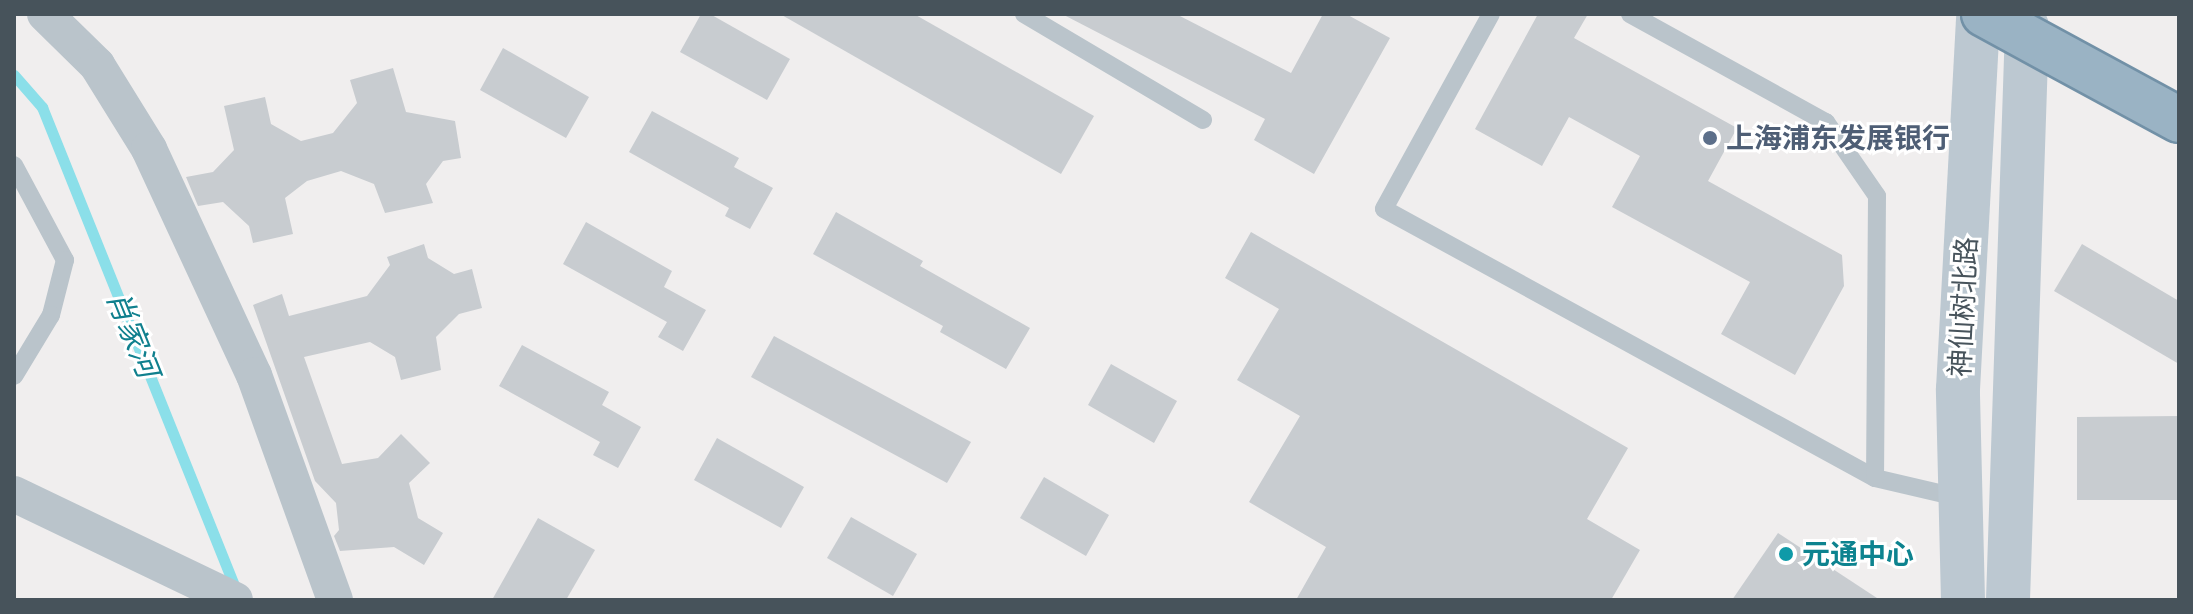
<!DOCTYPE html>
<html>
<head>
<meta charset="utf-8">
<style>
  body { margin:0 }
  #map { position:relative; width:2193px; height:614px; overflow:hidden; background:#f0eeee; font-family:"Public Sans","Noto Sans SC",sans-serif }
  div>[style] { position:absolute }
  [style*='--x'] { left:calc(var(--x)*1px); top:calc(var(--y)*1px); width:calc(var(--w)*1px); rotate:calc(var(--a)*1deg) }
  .stream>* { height:11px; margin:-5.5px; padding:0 5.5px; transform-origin:5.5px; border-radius:5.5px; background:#8bdfe9 }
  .building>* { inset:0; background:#c8ccd0 }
  .service>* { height:18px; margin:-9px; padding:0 9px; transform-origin:9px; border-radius:9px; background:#bac4cb }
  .minor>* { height:36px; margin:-18px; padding:0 18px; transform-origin:18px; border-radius:18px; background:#bac4cb }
  .secondary>* { height:44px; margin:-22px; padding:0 22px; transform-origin:22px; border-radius:22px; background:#bcc8d1 }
  .bridges { filter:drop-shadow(2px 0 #7291a7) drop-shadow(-2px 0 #7291a7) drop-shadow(0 2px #7291a7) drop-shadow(0 -2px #7291a7) }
  .trunk-bridge>* { height:44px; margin:-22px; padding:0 22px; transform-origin:22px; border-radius:22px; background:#9ab3c4 }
  .dots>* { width:22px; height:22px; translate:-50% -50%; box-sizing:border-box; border:4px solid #fff; border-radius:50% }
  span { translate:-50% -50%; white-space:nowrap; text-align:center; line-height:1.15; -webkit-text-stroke:6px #fff; paint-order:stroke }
  .service-label { font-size:28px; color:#4e5e75; font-weight:700 }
  .left { translate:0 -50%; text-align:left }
  .street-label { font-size:28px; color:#47535b }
  .culture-label { font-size:28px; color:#0d838f; font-weight:700 }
  .water-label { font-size:30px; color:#10808e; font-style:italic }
  .frame { position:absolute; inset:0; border:16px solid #47535b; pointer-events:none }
</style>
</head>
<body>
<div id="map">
  <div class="stream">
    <div style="--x:14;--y:75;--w:43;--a:48.8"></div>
    <div style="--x:42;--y:107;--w:521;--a:68.12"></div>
  </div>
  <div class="building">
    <div style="clip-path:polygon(701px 14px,710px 14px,790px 59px,767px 100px,680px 52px)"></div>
    <div style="clip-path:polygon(780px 14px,914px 14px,1094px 116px,1061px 174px)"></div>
    <div style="clip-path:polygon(1062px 14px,1176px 14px,1291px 73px,1323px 14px,1346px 14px,1390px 38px,1314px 174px,1254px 140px,1265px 119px)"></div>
    <div style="clip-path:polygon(1538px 14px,1588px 14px,1574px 38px,1737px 128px,1708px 181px,1842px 255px,1844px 286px,1795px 375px,1721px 334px,1750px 282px,1612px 207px,1640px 156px,1569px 117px,1542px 166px,1475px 129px)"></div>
    <div style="clip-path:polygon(503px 48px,589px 97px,566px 138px,480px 90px)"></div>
    <div style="clip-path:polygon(393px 68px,406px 112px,455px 121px,461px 158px,443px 161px,426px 184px,433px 203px,385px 213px,374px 184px,341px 171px,307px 181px,285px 198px,293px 234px,253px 243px,249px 226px,223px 202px,198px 206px,186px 177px,213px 172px,234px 150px,224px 106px,265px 97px,271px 124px,301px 141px,333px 133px,357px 103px,350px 80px)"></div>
    <div style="clip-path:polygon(652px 111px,739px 158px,734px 167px,773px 188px,750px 229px,725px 216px,729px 208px,629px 152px)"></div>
    <div style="clip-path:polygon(836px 212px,923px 261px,920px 266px,1030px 328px,1006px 369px,940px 332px,943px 326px,813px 254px)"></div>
    <div style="clip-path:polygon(586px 222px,672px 271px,664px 287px,706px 310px,683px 351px,658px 337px,667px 322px,563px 264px)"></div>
    <div style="clip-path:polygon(1251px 232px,1628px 448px,1587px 519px,1640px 550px,1611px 600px,1296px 600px,1326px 547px,1249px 502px,1300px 416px,1237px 380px,1279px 309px,1225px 278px)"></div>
    <div style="clip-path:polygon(424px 244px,428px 258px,454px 274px,472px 269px,482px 308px,459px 314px,436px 337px,441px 370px,401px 380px,395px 357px,370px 342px,304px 357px,342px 464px,378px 458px,401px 434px,430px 463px,409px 483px,418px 518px,443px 533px,424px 565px,394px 547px,340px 551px,334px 536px,339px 530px,336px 503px,315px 481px,253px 305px,282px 294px,289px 316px,367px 296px,390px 265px,387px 257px)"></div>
    <div style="clip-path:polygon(2082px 244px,2179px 301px,2179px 364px,2054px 291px)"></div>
    <div style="clip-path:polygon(774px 336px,971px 442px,947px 483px,751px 377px)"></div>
    <div style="clip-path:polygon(522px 345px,609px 392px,602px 405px,641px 427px,618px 468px,593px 455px,600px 442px,499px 386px)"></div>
    <div style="clip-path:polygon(1111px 364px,1177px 401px,1154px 443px,1088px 405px)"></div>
    <div style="clip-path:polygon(2179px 416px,2179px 500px,2077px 500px,2077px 417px)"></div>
    <div style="clip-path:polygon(717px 438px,804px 487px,781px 528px,694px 480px)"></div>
    <div style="clip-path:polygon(1044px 477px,1109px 515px,1086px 556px,1020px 518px)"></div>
    <div style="clip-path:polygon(851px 517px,917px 554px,893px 596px,827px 558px)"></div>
    <div style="clip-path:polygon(538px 518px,595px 550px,566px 600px,492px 600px)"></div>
    <div style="clip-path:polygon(1778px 533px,1880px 600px,1732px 600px)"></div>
  </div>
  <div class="service">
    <div style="--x:1024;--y:14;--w:208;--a:30.6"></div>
    <div style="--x:1491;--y:14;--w:222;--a:118.8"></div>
    <div style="--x:1384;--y:209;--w:560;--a:28.72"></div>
    <div style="--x:1875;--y:478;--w:88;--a:13.1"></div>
    <div style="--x:1630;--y:14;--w:224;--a:28.9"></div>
    <div style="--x:1826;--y:122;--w:90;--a:55.4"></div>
    <div style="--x:1877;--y:196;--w:282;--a:90.4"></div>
    <div style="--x:14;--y:165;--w:108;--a:61.8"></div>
    <div style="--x:65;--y:260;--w:57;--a:104.3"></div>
    <div style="--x:51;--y:315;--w:71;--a:121.2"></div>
  </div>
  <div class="minor">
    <div style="--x:45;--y:14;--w:73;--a:44.4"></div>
    <div style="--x:97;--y:65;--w:99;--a:58.2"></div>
    <div style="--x:149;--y:149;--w:249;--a:65.1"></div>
    <div style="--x:254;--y:375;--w:239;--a:70.2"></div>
    <div style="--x:14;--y:494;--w:245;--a:25.6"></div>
  </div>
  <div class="secondary">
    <div style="--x:1963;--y:600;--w:211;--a:-91.4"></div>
    <div style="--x:1958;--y:389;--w:376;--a:-86.9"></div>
    <div style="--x:2008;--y:600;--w:573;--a:-88.1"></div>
    <div style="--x:2027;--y:27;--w:14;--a:-111"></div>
  </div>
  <div class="bridges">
    <div class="trunk-bridge">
      <div style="--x:1984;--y:14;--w:222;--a:28.5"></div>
    </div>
  </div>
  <div class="dots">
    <div style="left:1710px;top:138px;background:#5c6f8a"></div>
    <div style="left:1786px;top:554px;background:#0f9aa8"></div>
  </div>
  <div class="service-label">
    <span class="left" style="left:1726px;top:138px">上海浦东发展银行</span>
  </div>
  <div class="street-label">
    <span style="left:1963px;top:307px;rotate:-87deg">神仙树北路</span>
  </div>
  <div class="culture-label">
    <span class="left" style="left:1802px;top:554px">元通中心</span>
  </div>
  <div class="water-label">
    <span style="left:133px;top:334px;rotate:68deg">肖家河</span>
  </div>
  <div class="frame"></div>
</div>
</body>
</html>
